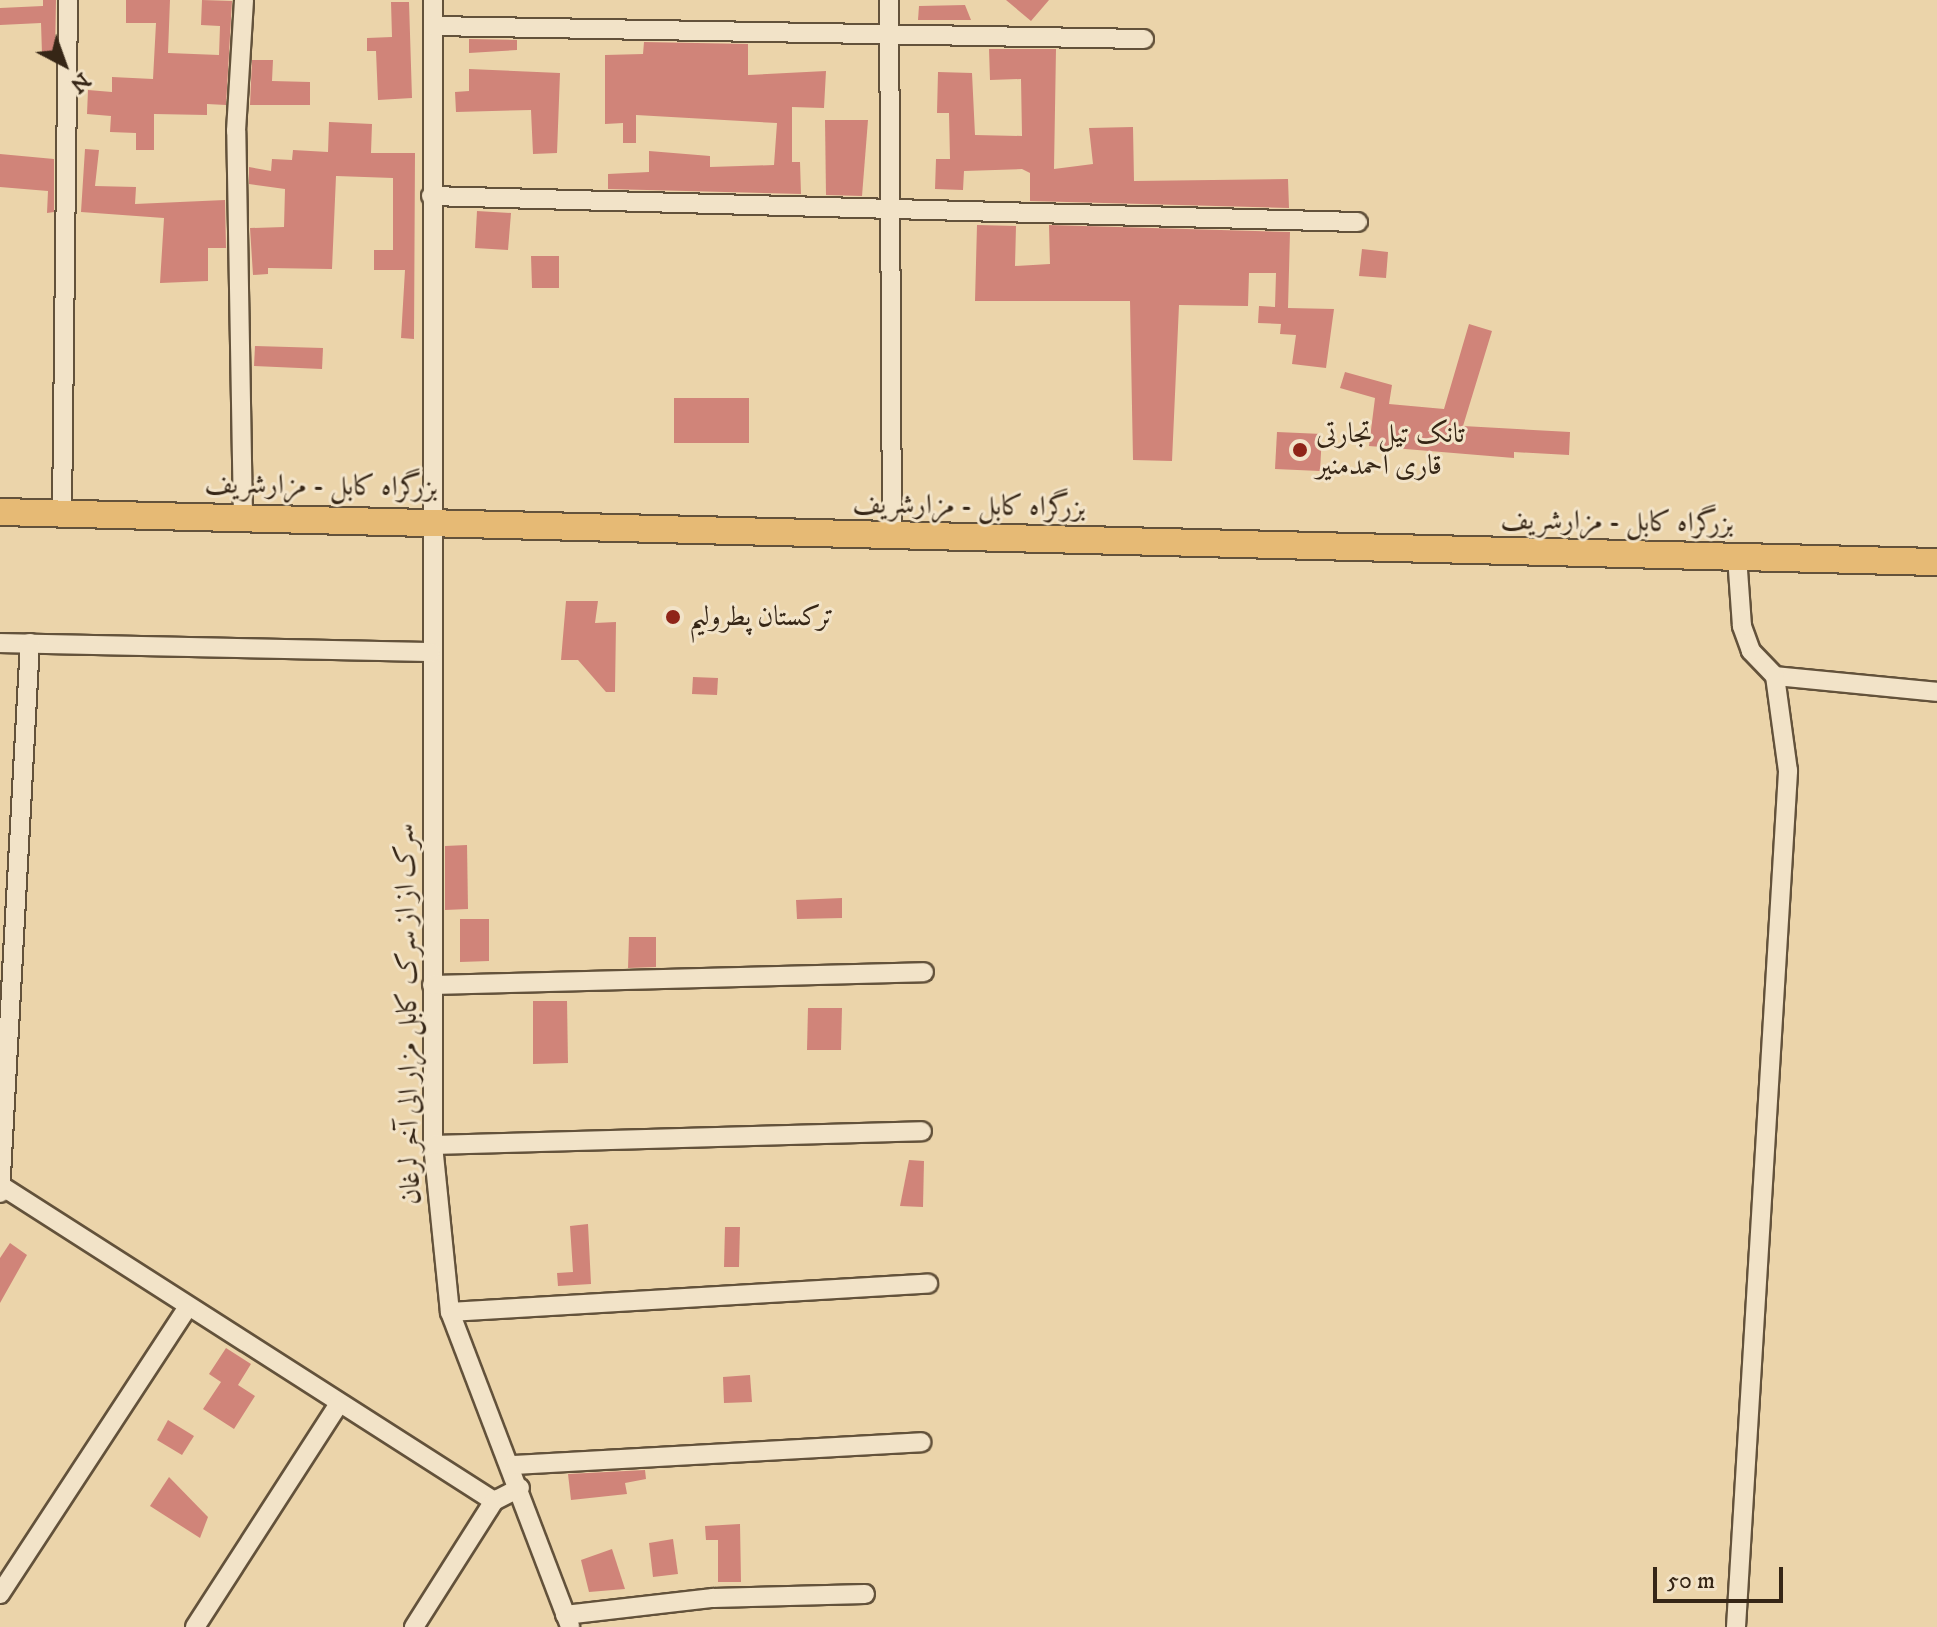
<!DOCTYPE html>
<html>
<head>
<meta charset="utf-8">
<style>
  body { margin:0 }
  #map { position:relative; width:1937px; height:1627px; overflow:hidden; background:#ebd4aa; font-family:"IM FELL DW Pica",Amiri,serif }
  div>[style] { position:absolute }
  [style*='--x'] { left:calc(var(--x)*1px); top:calc(var(--y)*1px); width:calc(var(--w)*1px); rotate:calc(var(--a)*1deg) }
  .building>* { inset:0; background:#d08479 }
  .roads { filter:drop-shadow(2px 0 #63523b) drop-shadow(-2px 0 #63523b) drop-shadow(0 2px #63523b) drop-shadow(0 -2px #63523b) }
  .minor>* { height:18px; margin:-9px; padding:0 9px; transform-origin:9px; border-radius:9px; background:#f2e3c8 }
  .highway>* { height:26px; margin:-13px; padding:0 13px; transform-origin:13px; border-radius:13px; background:#e6ba75 }
  .dots>* { width:22px; height:22px; translate:-50% -50%; box-sizing:border-box; border:4px solid #f2e3c8; border-radius:50% }
  span { translate:-50% -50%; white-space:nowrap; text-align:center; line-height:1.15; -webkit-text-stroke:6px #f2e3c8; paint-order:stroke }
  .poi-label { font-size:28px; color:#362616 }
  .left { translate:0 -50%; text-align:left }
  .street-label { font-size:28px; color:#362616 }
  .north { position:absolute; left:24px; top:24px; width:80px; height:80px; -webkit-text-stroke:6px #f2e3c8; paint-order:stroke; rotate:139deg; font-size:22px; font-weight:700; line-height:32px; text-align:center; color:#362616 }
  .north::after { content:''; display:block; margin:auto; width:28px; height:36px; background:#362616; clip-path:polygon(50% 0,100% 100%,50% 72%,0 100%) }
  .scale { position:absolute; left:1653px; top:1567px; width:130px; height:36px; box-sizing:border-box; border:4px solid #362616; border-top:0; padding-left:10px; font-size:24px; line-height:28px; white-space:nowrap; color:#362616; -webkit-text-stroke:6px #f2e3c8; paint-order:stroke }
</style>
</head>
<body>
<div id="map">
  <div class="building">
    <div style="clip-path:polygon(43px 0,56px 0,55px 54px,42px 54px,41px 23px,0 25px,0 8px,43px 6px)"></div>
    <div style="clip-path:polygon(126px 0,170px 0,168px 53px,219px 55px,220px 26px,201px 25px,202px 0,232px 1px,226px 105px,207px 104px,207px 115px,154px 114px,154px 150px,136px 150px,136px 133px,110px 132px,111px 116px,87px 114px,88px 90px,112px 92px,112px 77px,153px 79px,156px 23px,126px 23px)"></div>
    <div style="clip-path:polygon(1006px 0,1049px 0,1031px 21px)"></div>
    <div style="clip-path:polygon(391px 2px,409px 2px,412px 98px,378px 100px,376px 51px,367px 51px,367px 38px,392px 37px)"></div>
    <div style="clip-path:polygon(965px 5px,971px 20px,918px 20px,919px 6px)"></div>
    <div style="clip-path:polygon(469px 39px,517px 40px,517px 50px,469px 53px)"></div>
    <div style="clip-path:polygon(644px 42px,748px 44px,748px 75px,826px 71px,824px 108px,792px 107px,792px 162px,800px 162px,801px 194px,608px 189px,608px 174px,649px 172px,649px 151px,710px 156px,710px 167px,774px 165px,777px 123px,636px 115px,636px 143px,623px 143px,623px 123px,605px 124px,605px 55px,643px 54px)"></div>
    <div style="clip-path:polygon(989px 49px,1056px 49px,1054px 169px,1093px 164px,1089px 128px,1133px 127px,1134px 181px,1288px 179px,1289px 208px,1030px 201px,1030px 173px,1022px 169px,964px 171px,963px 190px,935px 189px,936px 159px,950px 159px,949px 113px,937px 113px,938px 72px,972px 73px,975px 135px,1022px 136px,1021px 79px,990px 80px)"></div>
    <div style="clip-path:polygon(252px 60px,273px 60px,272px 81px,310px 82px,310px 105px,250px 105px)"></div>
    <div style="clip-path:polygon(469px 69px,560px 73px,557px 153px,533px 154px,531px 110px,456px 112px,455px 92px,469px 91px)"></div>
    <div style="clip-path:polygon(825px 120px,868px 120px,862px 196px,826px 195px)"></div>
    <div style="clip-path:polygon(329px 122px,372px 124px,371px 153px,415px 153px,414px 339px,401px 338px,405px 270px,374px 270px,374px 250px,393px 250px,393px 178px,336px 176px,332px 269px,268px 268px,268px 274px,253px 275px,250px 228px,284px 227px,285px 189px,249px 184px,249px 167px,271px 171px,272px 159px,292px 160px,293px 150px,328px 152px)"></div>
    <div style="clip-path:polygon(85px 149px,99px 150px,95px 186px,136px 187px,135px 204px,225px 200px,226px 248px,208px 248px,208px 281px,160px 283px,164px 218px,81px 212px)"></div>
    <div style="clip-path:polygon(0 154px,54px 159px,54px 212px,47px 213px,48px 191px,0 187px)"></div>
    <div style="clip-path:polygon(477px 211px,511px 213px,508px 250px,475px 248px)"></div>
    <div style="clip-path:polygon(977px 225px,1016px 226px,1015px 266px,1050px 264px,1049px 225px,1290px 232px,1288px 308px,1334px 309px,1326px 368px,1292px 364px,1296px 335px,1280px 334px,1281px 324px,1258px 323px,1259px 306px,1275px 307px,1276px 273px,1249px 273px,1248px 306px,1179px 305px,1172px 461px,1133px 460px,1130px 301px,975px 301px)"></div>
    <div style="clip-path:polygon(1362px 249px,1388px 252px,1386px 278px,1359px 276px)"></div>
    <div style="clip-path:polygon(531px 256px,559px 256px,559px 288px,532px 288px)"></div>
    <div style="clip-path:polygon(1469px 324px,1492px 331px,1463px 426px,1570px 432px,1569px 455px,1514px 452px,1514px 458px,1369px 446px,1375px 398px,1340px 388px,1345px 372px,1392px 385px,1389px 404px,1444px 409px)"></div>
    <div style="clip-path:polygon(255px 346px,323px 348px,322px 369px,254px 366px)"></div>
    <div style="clip-path:polygon(674px 398px,749px 398px,749px 443px,674px 443px)"></div>
    <div style="clip-path:polygon(1277px 432px,1322px 434px,1320px 471px,1275px 469px)"></div>
    <div style="clip-path:polygon(566px 601px,598px 601px,595px 623px,616px 622px,615px 692px,606px 692px,578px 660px,561px 660px)"></div>
    <div style="clip-path:polygon(693px 677px,718px 678px,717px 695px,692px 694px)"></div>
    <div style="clip-path:polygon(467px 845px,468px 909px,445px 910px,445px 846px)"></div>
    <div style="clip-path:polygon(842px 898px,842px 918px,797px 919px,796px 900px)"></div>
    <div style="clip-path:polygon(460px 919px,489px 919px,489px 961px,460px 962px)"></div>
    <div style="clip-path:polygon(629px 937px,656px 937px,656px 967px,628px 968px)"></div>
    <div style="clip-path:polygon(533px 1001px,567px 1001px,568px 1063px,533px 1064px)"></div>
    <div style="clip-path:polygon(808px 1008px,842px 1008px,841px 1050px,807px 1050px)"></div>
    <div style="clip-path:polygon(909px 1160px,924px 1161px,923px 1207px,900px 1206px)"></div>
    <div style="clip-path:polygon(588px 1224px,591px 1284px,558px 1286px,557px 1273px,573px 1272px,570px 1226px)"></div>
    <div style="clip-path:polygon(725px 1227px,740px 1227px,739px 1267px,724px 1267px)"></div>
    <div style="clip-path:polygon(10px 1243px,27px 1255px,0 1303px,0 1258px)"></div>
    <div style="clip-path:polygon(226px 1348px,251px 1364px,238px 1385px,255px 1396px,234px 1429px,203px 1409px,221px 1382px,209px 1374px)"></div>
    <div style="clip-path:polygon(750px 1375px,752px 1402px,724px 1403px,723px 1377px)"></div>
    <div style="clip-path:polygon(168px 1420px,194px 1436px,182px 1455px,157px 1440px)"></div>
    <div style="clip-path:polygon(645px 1470px,646px 1479px,625px 1483px,627px 1494px,571px 1500px,568px 1474px)"></div>
    <div style="clip-path:polygon(169px 1477px,208px 1517px,200px 1538px,150px 1506px)"></div>
    <div style="clip-path:polygon(740px 1524px,741px 1582px,718px 1582px,718px 1540px,706px 1540px,705px 1526px)"></div>
    <div style="clip-path:polygon(673px 1539px,678px 1574px,653px 1577px,649px 1543px)"></div>
    <div style="clip-path:polygon(612px 1549px,625px 1589px,589px 1592px,581px 1560px)"></div>
  </div>
  <div class="roads">
    <div class="minor">
      <div style="--x:433;--y:0;--w:1145;--a:90"></div>
      <div style="--x:433;--y:1145;--w:168;--a:84.2"></div>
      <div style="--x:450;--y:1312;--w:337;--a:69.1"></div>
      <div style="--x:889;--y:0;--w:537;--a:89.68"></div>
      <div style="--x:433;--y:26;--w:711;--a:1.05"></div>
      <div style="--x:431;--y:196;--w:927;--a:1.61"></div>
      <div style="--x:62;--y:513;--w:513;--a:-89.33"></div>
      <div style="--x:243;--y:517;--w:386;--a:-91"></div>
      <div style="--x:236;--y:131;--w:131;--a:-86.5"></div>
      <div style="--x:0;--y:643;--w:431;--a:1.2"></div>
      <div style="--x:1775;--y:676;--w:163;--a:5.6"></div>
      <div style="--x:432;--y:985;--w:492;--a:-1.5"></div>
      <div style="--x:433;--y:1145;--w:489;--a:-1.6"></div>
      <div style="--x:0;--y:1185;--w:586;--a:32.61"></div>
      <div style="--x:494;--y:1501;--w:29;--a:-27"></div>
      <div style="--x:0;--y:1193;--w:551;--a:-86.88"></div>
      <div style="--x:450;--y:1312;--w:479;--a:-3.4"></div>
      <div style="--x:514;--y:1465;--w:408;--a:-3.2"></div>
      <div style="--x:0;--y:1594;--w:342;--a:-56.8"></div>
      <div style="--x:565;--y:1615;--w:149;--a:-6.6"></div>
      <div style="--x:713;--y:1598;--w:152;--a:-1.5"></div>
      <div style="--x:195;--y:1627;--w:264;--a:-57.2"></div>
      <div style="--x:414;--y:1627;--w:149;--a:-57.6"></div>
      <div style="--x:1736;--y:1627;--w:858;--a:-86.52"></div>
      <div style="--x:1788;--y:771;--w:96;--a:-97.8"></div>
      <div style="--x:1775;--y:676;--w:35;--a:-134"></div>
      <div style="--x:1751;--y:651;--w:27;--a:-110"></div>
      <div style="--x:1742;--y:626;--w:69;--a:-94.1"></div>
    </div>
    <div class="highway">
      <div style="--x:0;--y:512;--w:1938;--a:1.48"></div>
    </div>
  </div>
  <div class="dots">
    <div style="left:1300px;top:450px;background:#8f2418"></div>
    <div style="left:673px;top:617px;background:#8f2418"></div>
  </div>
  <div class="poi-label">
    <span class="left" style="left:1316px;top:450px">تانک تیل تجارتی<br>قاری احمدمنیر</span>
    <span class="left" style="left:689px;top:617px">ترکستان پطرولیم</span>
  </div>
  <div class="street-label">
    <span style="left:321px;top:486px;rotate:1deg">بزرگراه کابل - مزارشریف</span>
    <span style="left:969px;top:506px;rotate:1deg">بزرگراه کابل - مزارشریف</span>
    <span style="left:1617px;top:522px;rotate:1deg">بزرگراه کابل - مزارشریف</span>
    <span style="left:408px;top:1014px;rotate:-91deg">سرک از از سرک کابل مزار الی آخر لرغان</span>
  </div>
  <div class="north">N</div>
  <div class="scale">50 m</div>
</div>
</body>
</html>
